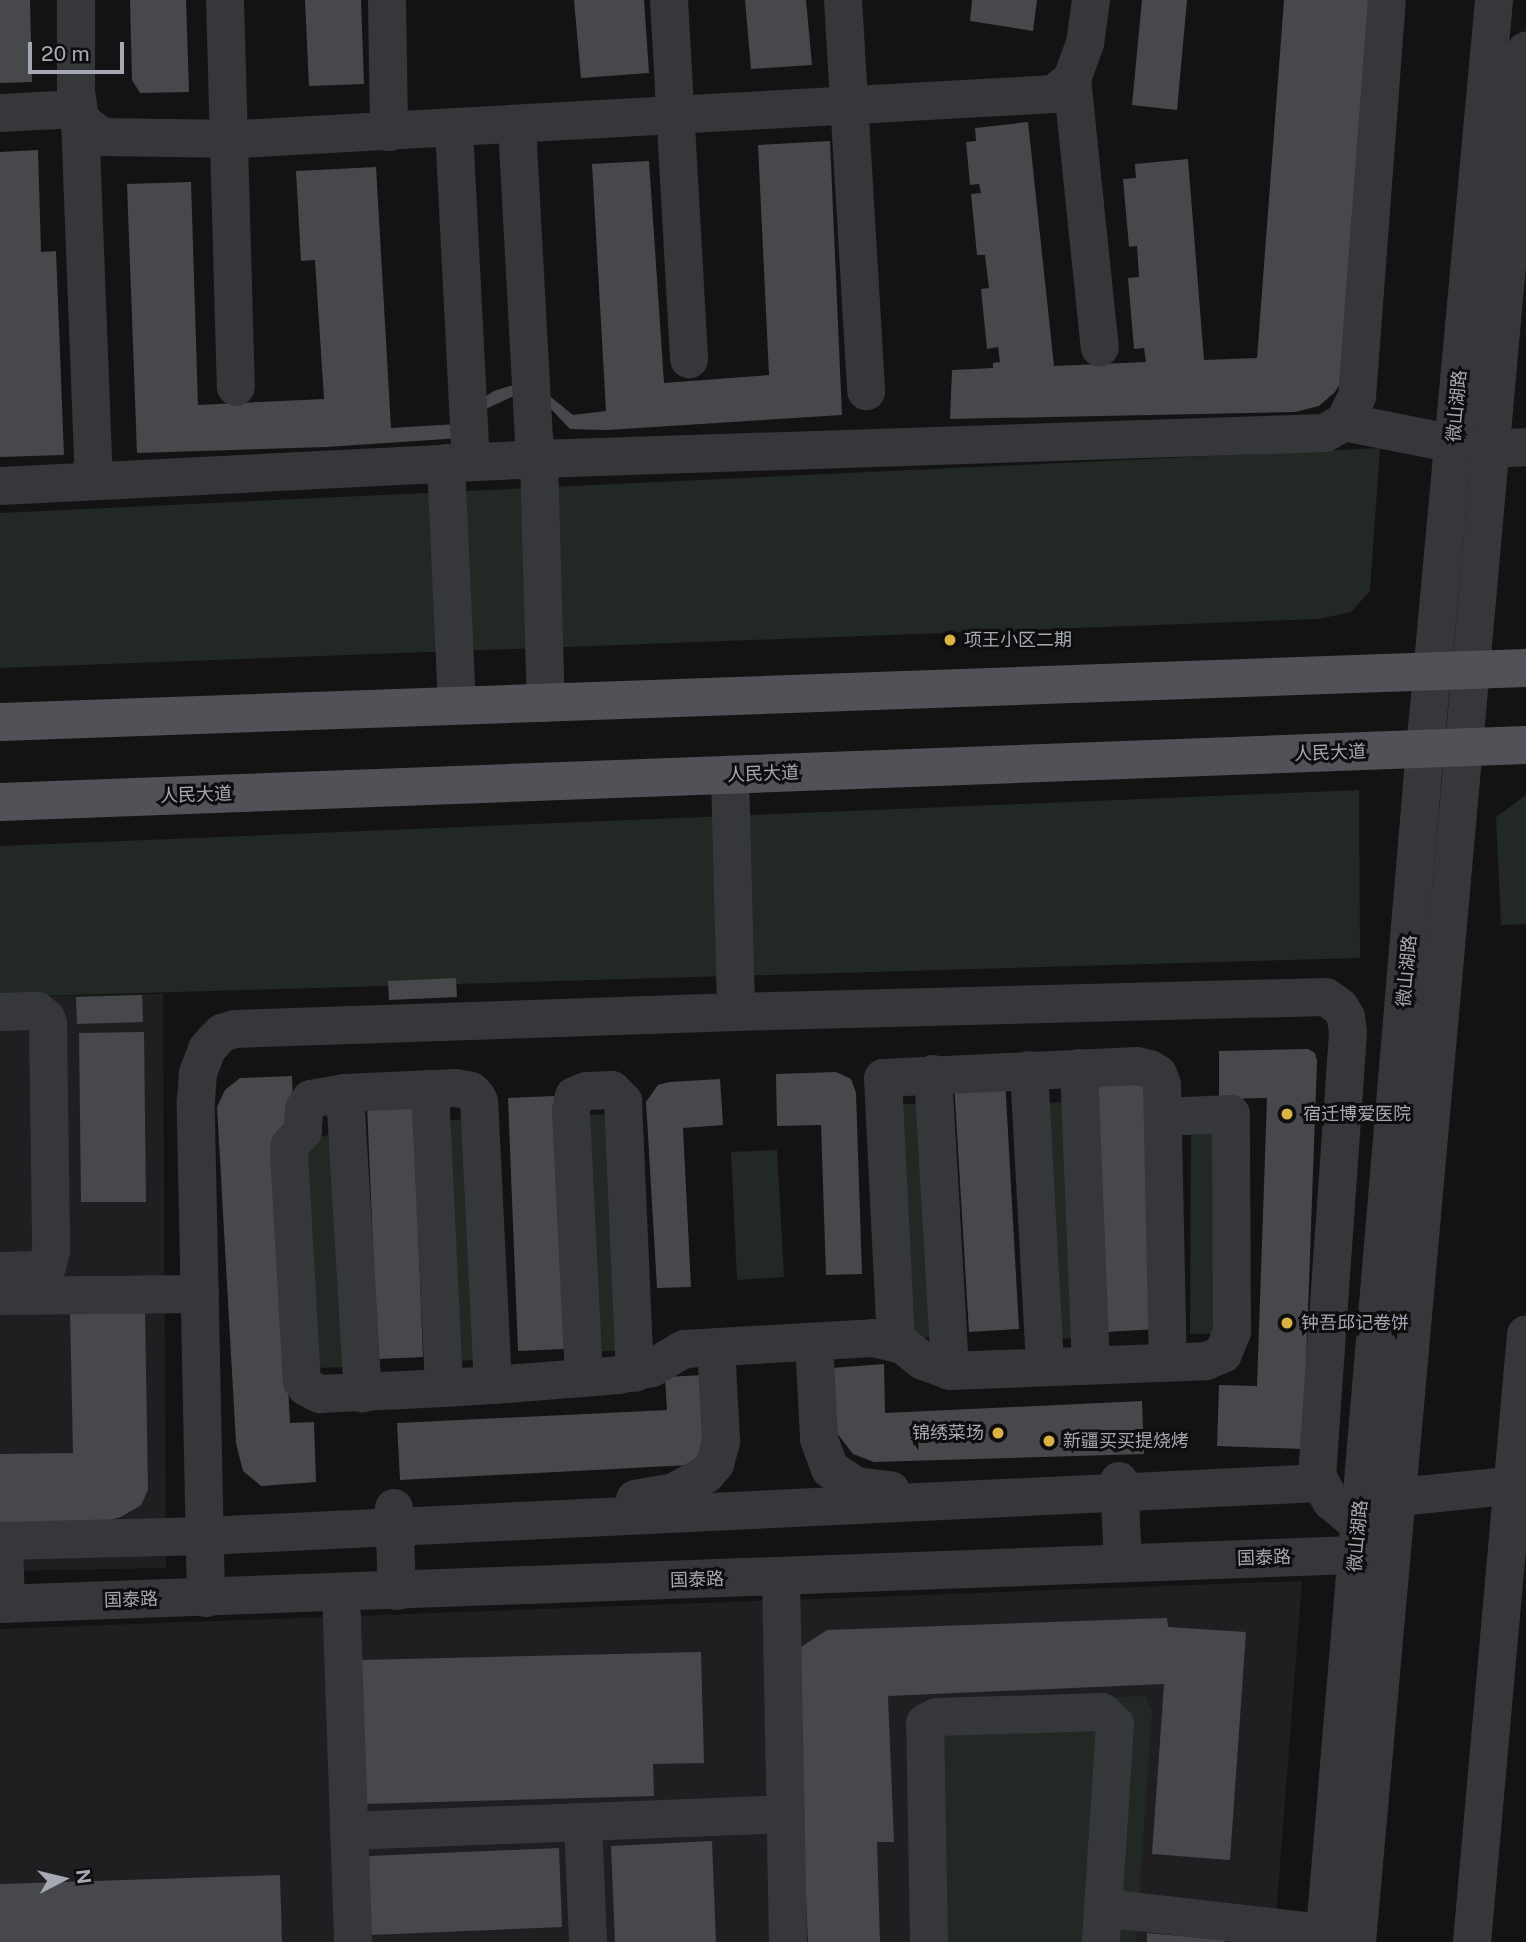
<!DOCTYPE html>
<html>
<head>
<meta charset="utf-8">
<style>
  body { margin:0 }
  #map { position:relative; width:1526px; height:1942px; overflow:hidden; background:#131314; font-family:"Public Sans","Noto Sans SC",sans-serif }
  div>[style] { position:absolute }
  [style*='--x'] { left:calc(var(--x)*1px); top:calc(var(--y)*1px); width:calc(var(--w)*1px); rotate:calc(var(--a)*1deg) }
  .built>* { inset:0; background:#1f1f21 }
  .green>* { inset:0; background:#222823 }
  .building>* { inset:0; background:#47484c }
  .minor>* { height:38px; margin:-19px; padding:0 19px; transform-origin:19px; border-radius:19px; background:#36373b }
  .major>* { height:38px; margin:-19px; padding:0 19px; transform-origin:19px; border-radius:19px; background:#515257 }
  .dots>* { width:19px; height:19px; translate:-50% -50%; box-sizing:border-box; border:4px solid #0e0e0f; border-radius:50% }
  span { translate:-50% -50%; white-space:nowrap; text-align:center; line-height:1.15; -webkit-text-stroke:6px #0e0e0f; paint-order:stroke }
  .street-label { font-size:18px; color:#a6a9b3 }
  .poi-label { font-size:18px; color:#a6a9b3 }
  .left { translate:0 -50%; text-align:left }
  .right { translate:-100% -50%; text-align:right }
  .north { position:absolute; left:28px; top:1844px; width:70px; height:70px; -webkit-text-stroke:5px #0e0e0f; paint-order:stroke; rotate:83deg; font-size:19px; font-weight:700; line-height:28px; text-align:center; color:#a6a9b3 }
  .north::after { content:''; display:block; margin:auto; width:24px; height:32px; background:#a6a9b3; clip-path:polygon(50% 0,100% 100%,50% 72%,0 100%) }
  .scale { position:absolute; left:28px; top:42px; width:96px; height:32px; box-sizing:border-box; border:4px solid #a6a9b3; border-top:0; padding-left:9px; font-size:21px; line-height:24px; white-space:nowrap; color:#a6a9b3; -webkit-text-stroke:5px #0e0e0f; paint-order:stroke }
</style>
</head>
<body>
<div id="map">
  <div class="built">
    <div style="clip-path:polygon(163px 994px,166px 1568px,0 1571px,0 997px)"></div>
    <div style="clip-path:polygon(1302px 1581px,1274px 1942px,0 1942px,0 1629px)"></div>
  </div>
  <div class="green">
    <div style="clip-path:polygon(1380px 448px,1370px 591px,1351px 612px,1319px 619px,0 668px,0 513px)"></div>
    <div style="clip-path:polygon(1359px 790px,1360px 958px,0 997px,0 846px)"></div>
    <div style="clip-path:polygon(1526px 795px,1526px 924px,1501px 925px,1496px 817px)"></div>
    <div style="clip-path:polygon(1068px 1102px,1080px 1338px,1051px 1339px,1040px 1103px)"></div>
    <div style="clip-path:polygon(922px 1103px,936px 1337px,907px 1338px,893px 1105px)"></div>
    <div style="clip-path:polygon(613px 1114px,624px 1350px,590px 1352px,579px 1115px)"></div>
    <div style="clip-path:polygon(469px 1119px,480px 1360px,451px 1361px,440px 1121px)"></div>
    <div style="clip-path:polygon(1191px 1124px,1222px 1124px,1221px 1334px,1190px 1334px)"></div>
    <div style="clip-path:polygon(334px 1135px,347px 1367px,317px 1368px,304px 1137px)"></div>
    <div style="clip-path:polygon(777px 1150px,784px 1277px,737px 1280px,731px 1152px)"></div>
    <div style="clip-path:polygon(1145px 1696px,1152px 1710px,1136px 1942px,918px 1942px,931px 1704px)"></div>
  </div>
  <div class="building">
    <div style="clip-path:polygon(0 0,30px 0,32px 82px,0 83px)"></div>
    <div style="clip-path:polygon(130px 0,186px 0,189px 92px,140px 93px,132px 80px)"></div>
    <div style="clip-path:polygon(305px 0,361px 0,364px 84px,309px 86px)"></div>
    <div style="clip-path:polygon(574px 0,644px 0,649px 73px,581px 78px)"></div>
    <div style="clip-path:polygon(745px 0,806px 0,812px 65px,751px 69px)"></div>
    <div style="clip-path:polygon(972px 0,1037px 0,1033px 31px,970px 21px)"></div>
    <div style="clip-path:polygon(1142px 0,1187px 0,1177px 110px,1132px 105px)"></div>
    <div style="clip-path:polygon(1284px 0,1375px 0,1344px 377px,1335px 392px,1319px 406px,1295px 412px,950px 419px,952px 370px,993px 368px,993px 363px,1000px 362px,998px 347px,987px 349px,981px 289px,989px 288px,985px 255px,977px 255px,971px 194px,981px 193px,979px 184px,970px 185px,966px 142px,976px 141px,975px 128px,1028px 122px,1054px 366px,1146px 362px,1144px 348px,1134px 349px,1128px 278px,1139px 277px,1137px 246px,1129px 247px,1123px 179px,1136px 178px,1135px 164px,1188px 159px,1204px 360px,1257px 358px)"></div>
    <div style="clip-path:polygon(830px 141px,842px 415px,607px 430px,570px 429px,552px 410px,529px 396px,514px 396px,488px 408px,461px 438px,326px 447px,137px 453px,127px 184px,191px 182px,198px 405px,324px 399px,315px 260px,301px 261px,296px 171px,376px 167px,391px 428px,457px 424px,472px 405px,494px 391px,510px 386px,527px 385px,542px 390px,573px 415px,606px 411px,592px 164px,649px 161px,664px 383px,769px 375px,758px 145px)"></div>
    <div style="clip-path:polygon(38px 150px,41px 252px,56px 251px,64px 455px,0 457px,0 152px)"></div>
    <div style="clip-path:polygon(456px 978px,457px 997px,389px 1000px,388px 981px)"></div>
    <div style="clip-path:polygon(142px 995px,143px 1022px,77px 1024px,76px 997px)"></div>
    <div style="clip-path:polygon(144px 1032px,146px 1202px,81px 1202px,79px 1033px)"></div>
    <div style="clip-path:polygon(1308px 1049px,1315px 1053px,1317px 1061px,1303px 1449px,1217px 1446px,1219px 1385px,1257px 1386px,1267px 1098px,1219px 1099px,1219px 1051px)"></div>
    <div style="clip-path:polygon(836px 1072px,851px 1079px,856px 1093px,862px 1274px,826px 1275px,821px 1125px,777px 1126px,776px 1074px)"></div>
    <div style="clip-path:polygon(292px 1076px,294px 1131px,274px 1134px,290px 1423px,314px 1422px,316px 1482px,261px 1486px,243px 1471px,236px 1443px,217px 1107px,225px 1090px,240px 1078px)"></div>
    <div style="clip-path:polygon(1143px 1078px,1158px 1329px,1107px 1332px,1093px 1081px)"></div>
    <div style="clip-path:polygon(720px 1079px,723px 1125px,683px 1128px,691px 1287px,657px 1288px,646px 1102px,658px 1085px,669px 1082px)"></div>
    <div style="clip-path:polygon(1005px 1079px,1019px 1329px,969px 1332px,954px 1082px)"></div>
    <div style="clip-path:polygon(554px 1096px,564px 1349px,518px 1351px,508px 1098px)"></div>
    <div style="clip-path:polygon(413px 1103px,423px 1357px,378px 1359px,367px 1105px)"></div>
    <div style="clip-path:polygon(145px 1309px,148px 1490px,141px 1505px,121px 1517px,101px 1522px,0 1524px,0 1454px,73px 1453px,70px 1311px)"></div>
    <div style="clip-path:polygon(884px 1364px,885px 1413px,1142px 1401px,1144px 1454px,874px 1462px,853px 1454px,836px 1432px,831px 1368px)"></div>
    <div style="clip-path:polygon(705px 1375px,709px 1464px,400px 1480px,397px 1423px,667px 1410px,665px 1377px)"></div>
    <div style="clip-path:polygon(1167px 1618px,1168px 1627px,1246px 1632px,1230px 1860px,1152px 1854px,1164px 1684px,888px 1696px,894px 1842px,877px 1842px,880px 1942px,808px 1942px,795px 1651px,827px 1630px)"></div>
    <div style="clip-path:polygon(701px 1652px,704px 1763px,653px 1764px,654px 1796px,364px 1804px,360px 1660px)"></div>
    <div style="clip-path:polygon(712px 1841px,716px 1942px,615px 1942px,611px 1846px)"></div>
    <div style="clip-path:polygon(559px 1848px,562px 1927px,371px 1935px,368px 1856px)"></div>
    <div style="clip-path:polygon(280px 1875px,282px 1942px,0 1942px,0 1884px)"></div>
    <div style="clip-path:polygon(1147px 1933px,1225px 1940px,1225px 1942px,1147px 1942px)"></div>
  </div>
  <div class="minor">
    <div style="--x:76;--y:0;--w:91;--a:90"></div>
    <div style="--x:76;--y:91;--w:29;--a:82"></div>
    <div style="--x:80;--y:120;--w:28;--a:38"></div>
    <div style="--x:102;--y:137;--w:137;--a:0.8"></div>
    <div style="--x:239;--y:139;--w:816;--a:-3.16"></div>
    <div style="--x:1054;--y:94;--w:23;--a:-40"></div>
    <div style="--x:1072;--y:79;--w:37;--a:-70"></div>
    <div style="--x:1085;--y:44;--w:44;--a:-82.2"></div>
    <div style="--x:225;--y:0;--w:387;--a:88.4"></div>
    <div style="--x:387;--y:0;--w:132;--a:89.1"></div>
    <div style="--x:669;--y:0;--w:360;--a:86.8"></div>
    <div style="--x:843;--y:0;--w:392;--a:86.6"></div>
    <div style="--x:1072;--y:79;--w:270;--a:84.1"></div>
    <div style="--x:0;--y:113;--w:78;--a:-2.9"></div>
    <div style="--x:80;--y:120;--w:361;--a:87.8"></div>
    <div style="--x:517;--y:126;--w:312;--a:86.9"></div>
    <div style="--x:534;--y:438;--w:22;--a:77"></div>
    <div style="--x:539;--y:459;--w:244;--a:88.4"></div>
    <div style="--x:454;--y:129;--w:333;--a:87.1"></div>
    <div style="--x:1344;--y:422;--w:112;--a:11.3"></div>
    <div style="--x:1490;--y:449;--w:36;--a:-3"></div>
    <div style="--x:446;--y:463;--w:242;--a:87.4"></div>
    <div style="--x:0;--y:486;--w:540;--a:-2.87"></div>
    <div style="--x:539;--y:459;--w:786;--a:-1.89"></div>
    <div style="--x:1325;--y:433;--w:22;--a:-30"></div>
    <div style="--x:1344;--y:422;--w:28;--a:-63"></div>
    <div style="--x:1357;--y:397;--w:398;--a:-85.7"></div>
    <div style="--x:730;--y:776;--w:236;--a:88.5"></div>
    <div style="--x:736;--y:1012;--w:590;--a:-1.46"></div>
    <div style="--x:1326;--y:997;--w:17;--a:36"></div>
    <div style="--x:1340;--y:1007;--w:12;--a:59"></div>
    <div style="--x:1346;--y:1017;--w:16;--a:83"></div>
    <div style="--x:1348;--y:1033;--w:444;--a:94"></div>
    <div style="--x:1317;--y:1476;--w:29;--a:61"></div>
    <div style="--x:1331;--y:1501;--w:38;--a:40"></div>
    <div style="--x:0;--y:1012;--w:37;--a:-2"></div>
    <div style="--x:37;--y:1011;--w:11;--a:38"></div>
    <div style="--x:46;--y:1018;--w:5;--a:68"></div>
    <div style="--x:48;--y:1023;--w:227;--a:89.2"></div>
    <div style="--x:51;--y:1250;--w:17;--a:103"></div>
    <div style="--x:47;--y:1267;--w:8;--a:157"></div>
    <div style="--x:40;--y:1270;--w:40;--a:178.6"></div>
    <div style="--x:1079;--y:1068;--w:296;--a:87.7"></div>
    <div style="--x:1029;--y:1070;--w:296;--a:86.9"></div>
    <div style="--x:933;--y:1074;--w:297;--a:86.7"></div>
    <div style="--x:430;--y:1089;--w:299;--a:87.3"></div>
    <div style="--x:345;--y:1093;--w:301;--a:86.6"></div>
    <div style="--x:0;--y:1296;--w:200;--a:-0.6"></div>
    <div style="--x:814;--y:1342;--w:97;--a:87"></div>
    <div style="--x:819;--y:1439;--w:32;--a:70"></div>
    <div style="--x:830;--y:1469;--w:31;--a:33"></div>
    <div style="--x:856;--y:1486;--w:35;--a:7"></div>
    <div style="--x:896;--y:1343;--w:265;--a:-92.8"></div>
    <div style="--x:883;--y:1078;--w:254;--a:-2.7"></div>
    <div style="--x:1137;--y:1066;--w:13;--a:13"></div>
    <div style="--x:1150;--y:1069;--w:9;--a:32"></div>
    <div style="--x:1158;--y:1074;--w:12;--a:70"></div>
    <div style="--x:1162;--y:1085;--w:277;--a:88.8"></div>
    <div style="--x:584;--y:1378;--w:268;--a:-92.8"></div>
    <div style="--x:571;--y:1110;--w:14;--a:-78"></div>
    <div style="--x:574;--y:1096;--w:13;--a:-23"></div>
    <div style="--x:586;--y:1091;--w:26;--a:-2"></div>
    <div style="--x:612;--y:1090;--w:16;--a:45"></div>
    <div style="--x:623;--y:1101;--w:272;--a:87.5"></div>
    <div style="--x:493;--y:1385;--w:283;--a:-92.8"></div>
    <div style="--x:479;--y:1102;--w:7;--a:-117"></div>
    <div style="--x:476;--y:1096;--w:7;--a:-135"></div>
    <div style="--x:471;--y:1091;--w:15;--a:-169"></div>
    <div style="--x:456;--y:1088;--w:111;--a:177.4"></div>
    <div style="--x:345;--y:1093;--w:35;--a:170"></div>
    <div style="--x:311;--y:1099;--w:12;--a:125"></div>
    <div style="--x:304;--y:1109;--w:22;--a:93"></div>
    <div style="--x:303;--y:1131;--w:19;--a:133"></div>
    <div style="--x:290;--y:1145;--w:7;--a:98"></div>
    <div style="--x:289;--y:1152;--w:229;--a:86.8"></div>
    <div style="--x:302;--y:1381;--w:7;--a:56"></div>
    <div style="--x:306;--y:1387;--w:16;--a:27"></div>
    <div style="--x:320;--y:1394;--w:124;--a:-2.8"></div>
    <div style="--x:444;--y:1388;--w:49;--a:-3.5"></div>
    <div style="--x:493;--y:1385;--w:126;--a:-4.5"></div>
    <div style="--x:619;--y:1375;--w:34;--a:-12"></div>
    <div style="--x:652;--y:1368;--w:37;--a:-31"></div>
    <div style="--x:684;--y:1349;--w:189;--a:-3.3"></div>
    <div style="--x:873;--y:1338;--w:31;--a:13"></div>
    <div style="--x:903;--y:1345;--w:26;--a:39"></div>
    <div style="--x:923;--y:1361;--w:29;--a:20"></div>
    <div style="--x:950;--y:1371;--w:256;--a:-2.2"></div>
    <div style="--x:1206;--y:1361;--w:18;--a:-22"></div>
    <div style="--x:1223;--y:1354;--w:24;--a:-68"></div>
    <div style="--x:1232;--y:1332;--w:218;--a:-90.3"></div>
    <div style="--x:1231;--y:1114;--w:68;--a:177.5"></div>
    <div style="--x:1119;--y:1481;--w:82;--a:87.2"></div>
    <div style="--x:1374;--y:1496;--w:25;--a:2"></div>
    <div style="--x:1399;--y:1497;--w:128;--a:-5.8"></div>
    <div style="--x:635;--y:1499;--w:40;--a:-10"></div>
    <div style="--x:674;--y:1492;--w:37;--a:-29"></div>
    <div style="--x:706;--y:1474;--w:13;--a:-48"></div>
    <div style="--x:715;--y:1464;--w:24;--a:-75"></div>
    <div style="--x:721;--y:1441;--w:94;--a:-93"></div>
    <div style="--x:394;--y:1508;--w:83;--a:87.9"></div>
    <div style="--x:0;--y:1541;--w:205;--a:-1.4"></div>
    <div style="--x:205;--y:1536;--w:1115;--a:-2.72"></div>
    <div style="--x:4;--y:1541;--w:63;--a:88.2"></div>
    <div style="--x:781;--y:1577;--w:365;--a:88.9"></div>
    <div style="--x:341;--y:1593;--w:349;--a:88"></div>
    <div style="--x:206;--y:1598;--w:497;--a:-91.2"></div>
    <div style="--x:196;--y:1101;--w:28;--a:-86"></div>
    <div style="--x:198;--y:1073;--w:26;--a:-69"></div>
    <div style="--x:207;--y:1049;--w:12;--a:-48"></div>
    <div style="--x:215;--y:1040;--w:10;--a:-45"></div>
    <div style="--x:222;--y:1033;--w:14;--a:-17"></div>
    <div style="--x:235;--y:1029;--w:501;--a:-1.94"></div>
    <div style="--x:0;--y:1604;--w:1383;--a:-2.07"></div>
    <div style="--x:583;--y:1822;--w:120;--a:87.6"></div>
    <div style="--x:349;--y:1831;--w:437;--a:-2.2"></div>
    <div style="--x:1104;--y:1908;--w:222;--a:6.5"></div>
    <div style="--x:929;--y:1942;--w:219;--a:-91"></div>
    <div style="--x:925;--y:1723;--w:13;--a:-27"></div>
    <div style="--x:937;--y:1717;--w:165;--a:-1.7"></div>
    <div style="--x:1102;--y:1712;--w:18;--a:43"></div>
    <div style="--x:1115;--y:1724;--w:218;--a:93.7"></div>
    <div style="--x:1324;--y:1942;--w:1196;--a:-85.16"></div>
    <div style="--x:1425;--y:750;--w:753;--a:-84.74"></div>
    <div style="--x:1357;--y:1942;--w:1899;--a:-84.89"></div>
    <div style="--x:1472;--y:1942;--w:610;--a:-84.92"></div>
  </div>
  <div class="major">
    <div style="--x:0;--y:722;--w:1527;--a:-2.03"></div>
    <div style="--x:0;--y:802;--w:1527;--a:-2.14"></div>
  </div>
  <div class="dots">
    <div style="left:950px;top:640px;background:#dbb344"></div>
    <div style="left:1287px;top:1114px;background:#dbb344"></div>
    <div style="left:1287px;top:1323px;background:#dbb344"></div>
    <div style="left:998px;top:1433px;background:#dbb344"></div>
    <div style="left:1049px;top:1441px;background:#dbb344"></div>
  </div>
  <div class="street-label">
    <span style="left:1457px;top:406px;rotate:-85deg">微山湖路</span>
    <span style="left:1330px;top:753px;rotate:-2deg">人民大道</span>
    <span style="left:763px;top:774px;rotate:-2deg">人民大道</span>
    <span style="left:196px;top:795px;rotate:-2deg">人民大道</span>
    <span style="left:1407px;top:971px;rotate:-85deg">微山湖路</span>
    <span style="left:1358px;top:1536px;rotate:-85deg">微山湖路</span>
    <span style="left:1264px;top:1558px;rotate:-2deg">国泰路</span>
    <span style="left:697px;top:1580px;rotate:-2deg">国泰路</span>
    <span style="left:131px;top:1600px;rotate:-2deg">国泰路</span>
  </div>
  <div class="poi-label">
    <span class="left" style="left:964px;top:640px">项王小区二期</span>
    <span class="left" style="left:1303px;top:1114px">宿迁博爱医院</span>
    <span class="left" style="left:1301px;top:1323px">钟吾邱记卷饼</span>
    <span class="right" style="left:984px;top:1433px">锦绣菜场</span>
    <span class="left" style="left:1063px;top:1441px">新疆买买提烧烤</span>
  </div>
  <div class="north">N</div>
  <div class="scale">20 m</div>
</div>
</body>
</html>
